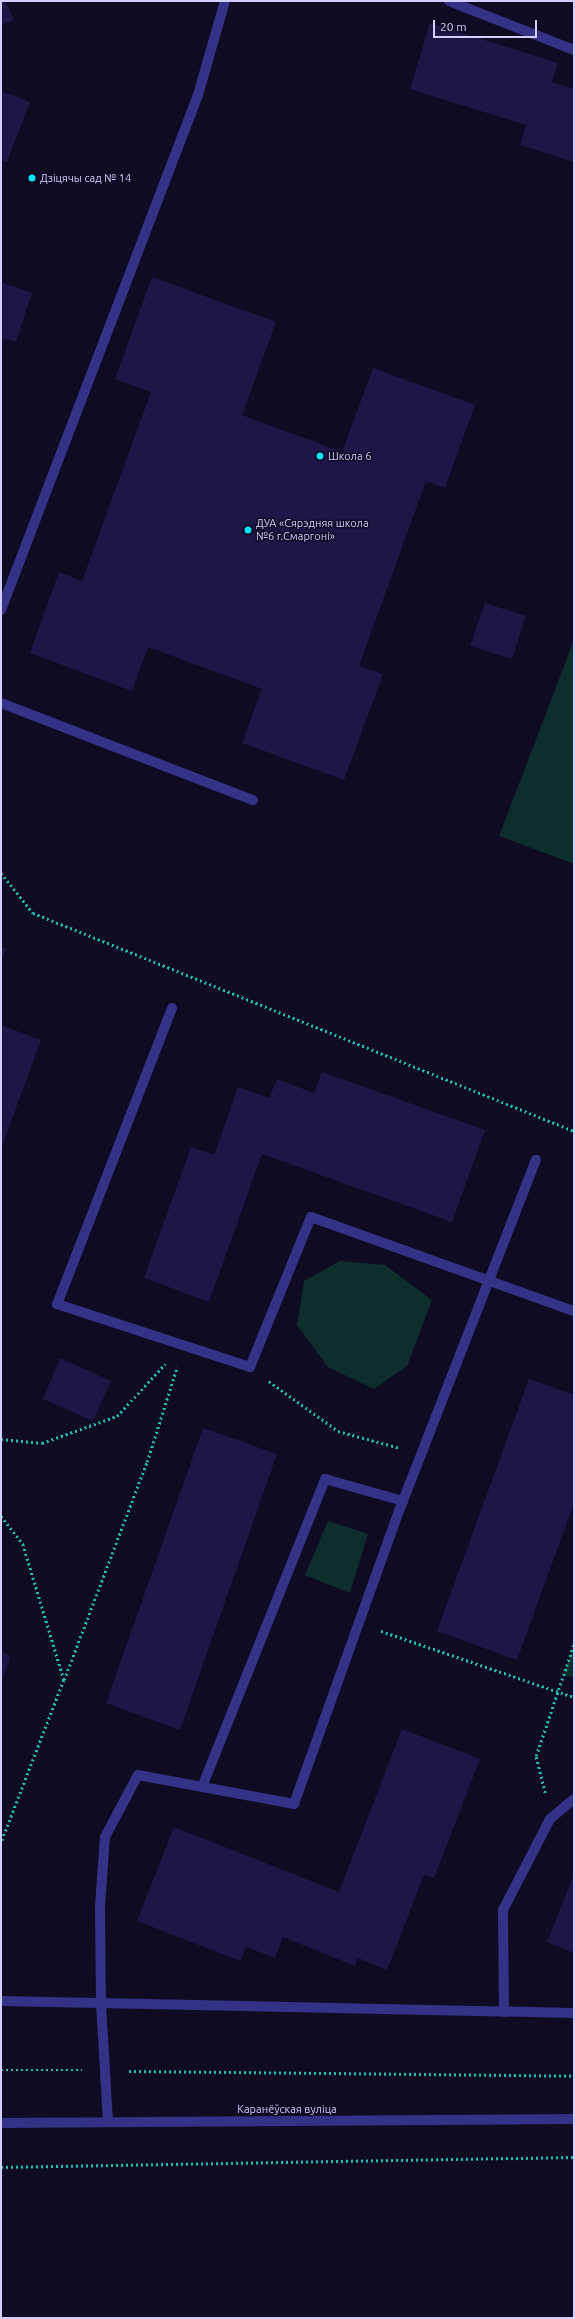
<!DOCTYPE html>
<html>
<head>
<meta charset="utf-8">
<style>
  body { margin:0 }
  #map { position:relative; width:575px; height:2319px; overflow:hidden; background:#0f0b23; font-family:Ubuntu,sans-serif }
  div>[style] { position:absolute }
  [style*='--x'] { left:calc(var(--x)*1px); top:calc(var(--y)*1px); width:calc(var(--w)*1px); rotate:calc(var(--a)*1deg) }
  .green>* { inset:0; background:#0e2e2c }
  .building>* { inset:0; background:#1e1646 }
  .path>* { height:2.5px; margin-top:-1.25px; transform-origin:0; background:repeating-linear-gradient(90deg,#22bfb3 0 2px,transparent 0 5px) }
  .lane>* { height:10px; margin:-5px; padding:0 5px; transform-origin:5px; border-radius:5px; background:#333287 }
  .street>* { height:10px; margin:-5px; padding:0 5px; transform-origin:5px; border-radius:5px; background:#333287 }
  .dots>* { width:11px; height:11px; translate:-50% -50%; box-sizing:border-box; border:2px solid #0f0b23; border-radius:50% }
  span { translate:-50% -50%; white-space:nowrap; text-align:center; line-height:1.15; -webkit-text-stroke:3px #0f0b23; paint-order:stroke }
  .poi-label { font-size:11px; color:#d2ceff }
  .left { translate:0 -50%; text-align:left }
  .street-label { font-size:11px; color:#d2ceff }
  .frame { position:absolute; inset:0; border:2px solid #d2ceff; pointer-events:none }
  .scale { position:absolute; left:433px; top:20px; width:104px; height:18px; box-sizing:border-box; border:2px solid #d2ceff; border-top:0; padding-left:5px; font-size:12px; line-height:14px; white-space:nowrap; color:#d2ceff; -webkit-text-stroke:3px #0f0b23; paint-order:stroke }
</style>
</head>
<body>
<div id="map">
  <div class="green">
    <div style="clip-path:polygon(574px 640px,574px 864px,499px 836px)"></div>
    <div style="clip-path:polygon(340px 1261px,385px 1265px,432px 1300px,407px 1366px,374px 1389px,328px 1367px,297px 1325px,304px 1281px)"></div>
    <div style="clip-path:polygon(328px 1521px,368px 1534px,350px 1593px,305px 1575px)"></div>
    <div style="clip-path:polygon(574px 1644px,574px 1677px,563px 1676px)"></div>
  </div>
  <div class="building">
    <div style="clip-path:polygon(1px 1px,5px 1px,14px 20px,1px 25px)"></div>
    <div style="clip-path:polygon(430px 23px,558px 63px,552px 82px,574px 89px,574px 162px,520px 145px,526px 125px,410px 89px)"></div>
    <div style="clip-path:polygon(1px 91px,30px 102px,7px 162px,1px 160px)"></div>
    <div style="clip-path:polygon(152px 277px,276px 322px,242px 415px,342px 452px,373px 368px,475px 405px,445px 488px,426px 481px,359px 666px,383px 674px,344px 780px,242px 743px,262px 689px,148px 647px,132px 691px,30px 653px,59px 572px,82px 581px,151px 392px,115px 379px)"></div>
    <div style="clip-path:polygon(1px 282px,32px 293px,16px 342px,1px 337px)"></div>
    <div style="clip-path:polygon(485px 603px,526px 616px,512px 659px,470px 646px)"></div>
    <div style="clip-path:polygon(1px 947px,6px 949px,1px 962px)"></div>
    <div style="clip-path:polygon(1px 1025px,41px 1040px,1px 1149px)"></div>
    <div style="clip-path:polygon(322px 1072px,485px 1130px,452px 1222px,262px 1154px,209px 1302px,144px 1278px,191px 1147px,214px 1155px,238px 1087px,269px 1098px,277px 1079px,314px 1093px)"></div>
    <div style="clip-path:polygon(60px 1358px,111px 1381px,93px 1421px,43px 1399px)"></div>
    <div style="clip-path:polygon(529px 1379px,574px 1395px,574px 1503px,517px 1660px,437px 1631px)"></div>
    <div style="clip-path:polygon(203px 1428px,277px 1454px,180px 1730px,106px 1703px)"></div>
    <div style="clip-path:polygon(1px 1652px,11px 1656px,1px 1683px)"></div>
    <div style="clip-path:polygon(402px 1729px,480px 1759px,434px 1878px,424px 1875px,387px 1970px,358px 1958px,355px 1966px,283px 1937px,275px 1958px,246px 1947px,240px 1961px,137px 1921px,174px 1827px,339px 1892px)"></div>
    <div style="clip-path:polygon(574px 1874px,574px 1953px,547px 1942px)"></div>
  </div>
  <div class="path">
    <div style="--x:1;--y:873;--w:51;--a:51.3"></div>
    <div style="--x:33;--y:913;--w:583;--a:21.95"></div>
    <div style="--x:269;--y:1381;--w:85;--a:35.9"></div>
    <div style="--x:338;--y:1431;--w:64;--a:15.3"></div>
    <div style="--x:1;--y:1439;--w:41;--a:5.6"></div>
    <div style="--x:42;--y:1443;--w:80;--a:-19.8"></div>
    <div style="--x:117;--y:1416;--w:71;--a:-47.3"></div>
    <div style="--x:1;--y:1516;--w:36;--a:52"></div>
    <div style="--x:23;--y:1544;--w:142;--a:73.2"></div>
    <div style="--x:64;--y:1680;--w:175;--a:111.1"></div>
    <div style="--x:381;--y:1631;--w:204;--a:18.9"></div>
    <div style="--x:64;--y:1680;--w:233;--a:-69.2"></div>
    <div style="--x:147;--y:1462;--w:100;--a:-72.5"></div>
    <div style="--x:545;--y:1793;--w:38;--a:-104"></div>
    <div style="--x:536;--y:1756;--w:118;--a:-71.3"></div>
    <div style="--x:1;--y:2070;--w:81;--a:0"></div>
    <div style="--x:129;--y:2071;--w:445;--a:0.6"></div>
    <div style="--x:1;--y:2167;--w:573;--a:-1"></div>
  </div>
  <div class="lane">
    <div style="--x:449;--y:1;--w:134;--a:21.4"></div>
    <div style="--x:1;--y:610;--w:551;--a:-69.07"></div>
    <div style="--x:198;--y:95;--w:98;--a:-74"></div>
    <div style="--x:1;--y:703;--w:270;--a:21.1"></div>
    <div style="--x:172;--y:1008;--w:318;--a:111.2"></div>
    <div style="--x:57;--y:1304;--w:203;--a:18.1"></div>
    <div style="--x:250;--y:1367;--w:162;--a:-67.9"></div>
    <div style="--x:311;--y:1217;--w:279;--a:19.7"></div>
    <div style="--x:202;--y:1787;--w:332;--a:-68.2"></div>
    <div style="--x:325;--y:1479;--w:81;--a:15.8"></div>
    <div style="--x:1;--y:2001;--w:573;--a:1.2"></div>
    <div style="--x:504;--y:2012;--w:102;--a:-90.6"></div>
    <div style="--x:503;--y:1910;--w:102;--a:-62.7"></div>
    <div style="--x:550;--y:1819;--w:31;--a:-40"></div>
    <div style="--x:108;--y:2122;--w:117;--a:-93.4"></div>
    <div style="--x:101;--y:2005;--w:99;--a:-90.6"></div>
    <div style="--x:100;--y:1906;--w:69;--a:-85.9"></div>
    <div style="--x:105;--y:1837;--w:70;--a:-62"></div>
    <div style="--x:138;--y:1775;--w:159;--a:10.5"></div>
    <div style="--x:294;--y:1804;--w:311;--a:-70.3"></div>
    <div style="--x:399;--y:1511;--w:377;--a:-68.7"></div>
  </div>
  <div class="street">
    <div style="--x:1;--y:2123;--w:573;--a:-0.4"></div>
  </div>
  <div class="dots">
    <div style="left:32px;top:178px;background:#00e5f9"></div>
    <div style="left:320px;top:456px;background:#00e5f9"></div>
    <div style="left:248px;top:530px;background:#00e5f9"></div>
  </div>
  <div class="poi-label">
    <span class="left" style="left:40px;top:178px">Дзіцячы сад № 14</span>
    <span class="left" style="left:328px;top:456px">Школа 6</span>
    <span class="left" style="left:256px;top:530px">ДУА «Сярэдняя школа<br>№6 г.Смаргоні»</span>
  </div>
  <div class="street-label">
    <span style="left:287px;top:2109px">Каранёўская вуліца</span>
  </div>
  <div class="frame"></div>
  <div class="scale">20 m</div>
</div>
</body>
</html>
